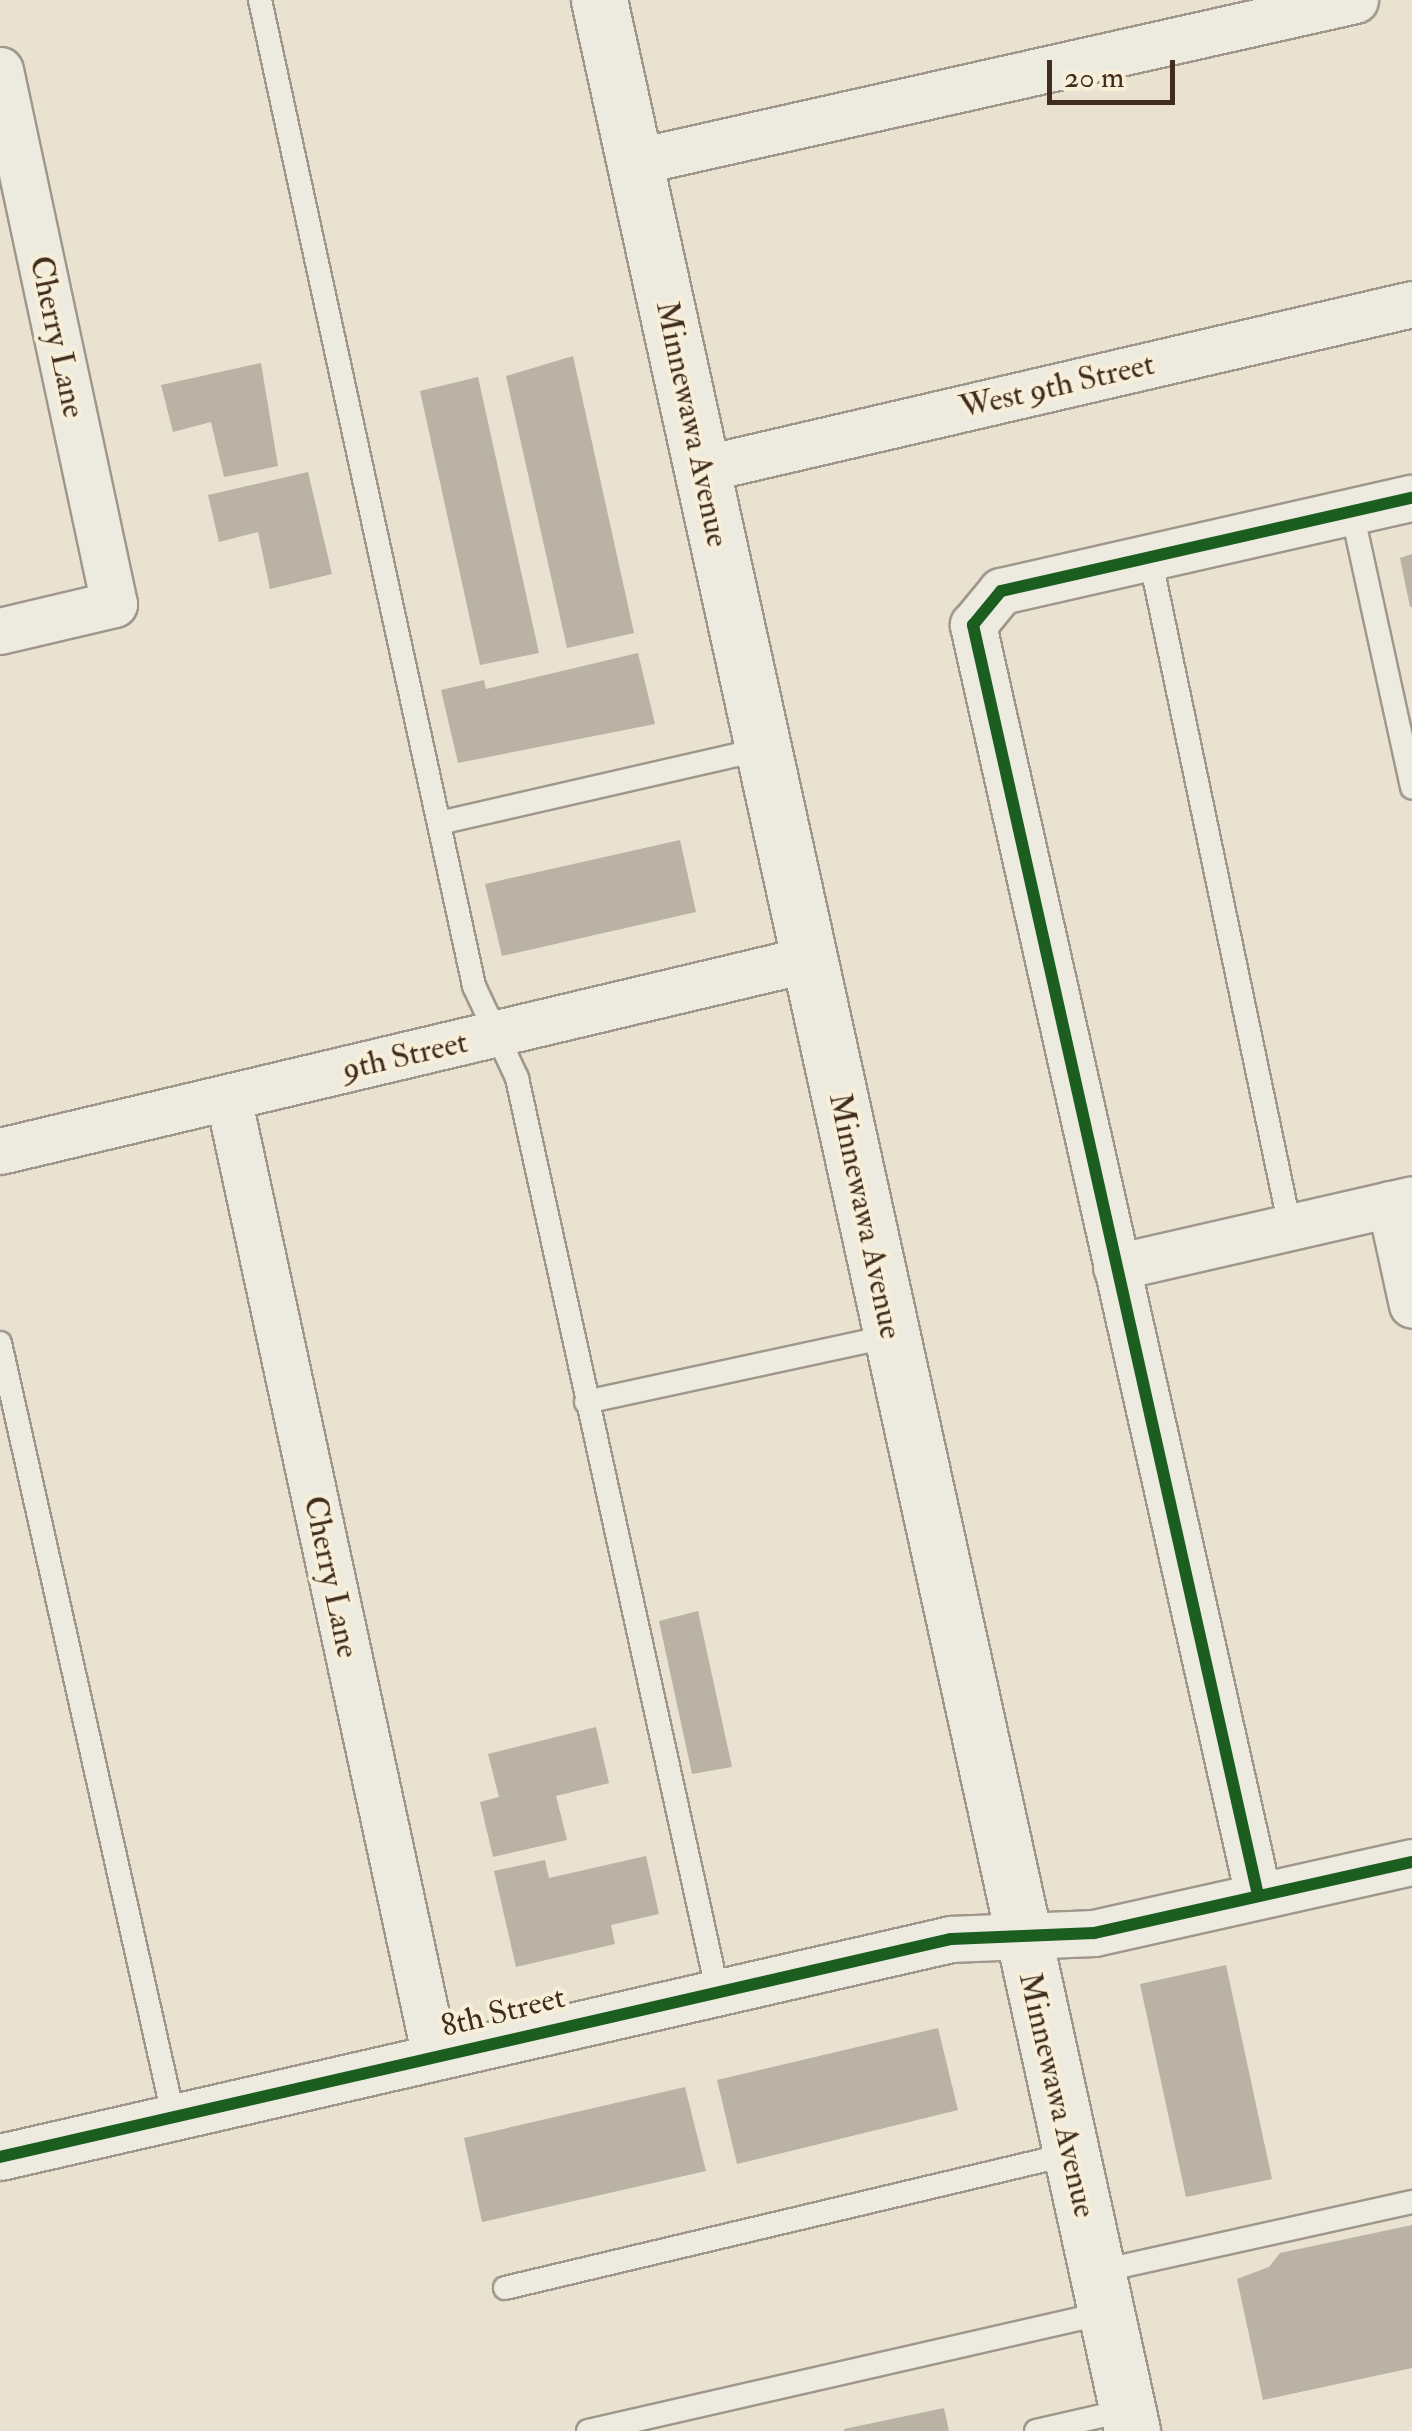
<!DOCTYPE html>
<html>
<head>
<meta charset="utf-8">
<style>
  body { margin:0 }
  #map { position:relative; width:1412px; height:2431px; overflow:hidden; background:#eae2d0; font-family:"IM FELL Double Pica",serif }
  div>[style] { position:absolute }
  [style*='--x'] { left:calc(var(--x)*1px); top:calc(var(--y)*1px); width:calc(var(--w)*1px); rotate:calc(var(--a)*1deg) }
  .building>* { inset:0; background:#b9b2a5 }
  .roads { filter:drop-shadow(2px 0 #9f978c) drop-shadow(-2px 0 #9f978c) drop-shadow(0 2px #9f978c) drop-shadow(0 -2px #9f978c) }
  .lane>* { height:22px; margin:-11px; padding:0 11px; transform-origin:11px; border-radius:11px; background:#edeae0 }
  .street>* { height:45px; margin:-22.5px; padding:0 22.5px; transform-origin:22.5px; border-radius:22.5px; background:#edeae0 }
  .secondary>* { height:55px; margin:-27.5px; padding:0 27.5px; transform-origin:27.5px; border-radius:27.5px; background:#edeae0 }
  .cycleway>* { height:12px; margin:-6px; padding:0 6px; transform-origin:6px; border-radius:6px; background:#1b5e20 }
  span { translate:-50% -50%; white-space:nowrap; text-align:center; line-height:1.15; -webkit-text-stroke:8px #f8efd9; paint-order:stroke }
  .street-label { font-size:32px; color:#412c1d }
  .scale { position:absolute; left:1047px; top:60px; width:128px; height:45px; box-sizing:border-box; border:5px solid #412c1d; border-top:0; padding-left:12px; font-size:30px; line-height:35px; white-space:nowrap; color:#412c1d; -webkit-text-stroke:8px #f8efd9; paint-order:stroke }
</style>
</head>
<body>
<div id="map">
  <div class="building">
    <div style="clip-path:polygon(573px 356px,634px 633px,567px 648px,506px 376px)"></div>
    <div style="clip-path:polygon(261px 363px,278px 466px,224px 477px,211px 422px,173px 432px,161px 385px)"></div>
    <div style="clip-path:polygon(478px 377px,539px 653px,480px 665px,420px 391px)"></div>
    <div style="clip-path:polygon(308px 472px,332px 574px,270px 589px,258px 532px,219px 542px,208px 495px)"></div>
    <div style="clip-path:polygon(1412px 554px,1412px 607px,1410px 607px,1400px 558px)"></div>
    <div style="clip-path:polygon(638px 653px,655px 724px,458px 763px,441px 690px,484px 680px,486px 689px)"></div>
    <div style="clip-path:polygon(680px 840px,696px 912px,502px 956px,485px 884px)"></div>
    <div style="clip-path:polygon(698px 1611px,732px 1767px,692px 1774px,659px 1621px)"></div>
    <div style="clip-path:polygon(596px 1727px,609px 1783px,556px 1796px,567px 1840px,493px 1857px,480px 1802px,499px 1797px,488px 1754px)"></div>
    <div style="clip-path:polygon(646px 1856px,659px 1914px,611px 1925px,615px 1944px,516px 1967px,494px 1871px,545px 1860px,549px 1878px)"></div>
    <div style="clip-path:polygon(1226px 1965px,1272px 2179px,1186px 2197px,1140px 1984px)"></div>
    <div style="clip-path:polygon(938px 2028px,958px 2110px,737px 2164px,717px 2080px)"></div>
    <div style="clip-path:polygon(685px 2087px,706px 2171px,482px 2222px,464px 2138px)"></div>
    <div style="clip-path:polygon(1412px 2225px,1412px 2368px,1263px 2400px,1237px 2279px,1269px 2267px,1280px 2253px)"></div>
    <div style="clip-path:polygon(944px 2408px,949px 2431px,844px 2431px,844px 2429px)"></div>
  </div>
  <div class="roads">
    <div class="lane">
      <div style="--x:260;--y:0;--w:1009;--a:77.75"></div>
      <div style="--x:474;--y:986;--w:102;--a:64.9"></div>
      <div style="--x:517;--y:1078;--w:933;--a:77.62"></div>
      <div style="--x:1352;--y:512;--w:282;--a:77.7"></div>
      <div style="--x:1150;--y:557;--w:684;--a:78.2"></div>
      <div style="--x:439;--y:823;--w:332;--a:-12.9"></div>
      <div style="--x:0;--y:1343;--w:795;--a:77.36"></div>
      <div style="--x:586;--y:1402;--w:312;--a:-12.2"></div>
      <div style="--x:1096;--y:2272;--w:324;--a:-12.5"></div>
      <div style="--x:505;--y:2288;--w:581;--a:-13.34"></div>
      <div style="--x:588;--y:2431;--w:530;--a:-12.86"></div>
      <div style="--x:1036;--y:2431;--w:93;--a:-13"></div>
    </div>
    <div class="street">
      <div style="--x:0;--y:70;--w:546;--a:77.95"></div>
      <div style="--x:114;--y:604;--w:117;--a:166.7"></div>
      <div style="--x:634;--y:162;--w:739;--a:-12.66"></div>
      <div style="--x:702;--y:469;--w:729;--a:-13.08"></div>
      <div style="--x:228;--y:1097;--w:982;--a:77.83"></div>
      <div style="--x:0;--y:1151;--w:831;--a:-13.35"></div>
      <div style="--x:1390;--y:1204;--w:103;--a:77.7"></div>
      <div style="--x:1116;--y:1267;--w:304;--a:-12.9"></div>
      <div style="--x:1258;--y:1895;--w:1302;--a:-102.65"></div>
      <div style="--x:973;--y:625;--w:44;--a:-50.5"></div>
      <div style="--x:1001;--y:591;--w:421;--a:-12.8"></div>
      <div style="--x:0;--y:2157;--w:976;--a:-12.91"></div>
      <div style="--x:951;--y:1939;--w:143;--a:-2.4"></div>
      <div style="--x:1094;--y:1933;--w:326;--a:-12.6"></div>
    </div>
    <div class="secondary">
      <div style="--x:599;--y:0;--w:2489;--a:77.63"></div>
    </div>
  </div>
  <div class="cycleway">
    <div style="--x:1258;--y:1895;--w:1302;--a:-102.65"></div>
    <div style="--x:973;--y:625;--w:44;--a:-50.5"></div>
    <div style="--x:1001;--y:591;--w:421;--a:-12.8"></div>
    <div style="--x:0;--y:2157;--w:976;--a:-12.91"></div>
    <div style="--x:951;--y:1939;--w:143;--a:-2.4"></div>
    <div style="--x:1094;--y:1933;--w:326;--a:-12.6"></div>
  </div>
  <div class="street-label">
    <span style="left:57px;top:337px;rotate:78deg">Cherry Lane</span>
    <span style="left:1057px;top:386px;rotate:-13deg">West 9th Street</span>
    <span style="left:692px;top:424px;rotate:78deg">Minnewawa Avenue</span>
    <span style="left:405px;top:1056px;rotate:-13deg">9th Street</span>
    <span style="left:865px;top:1216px;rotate:78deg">Minnewawa Avenue</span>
    <span style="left:331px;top:1577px;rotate:78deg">Cherry Lane</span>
    <span style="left:503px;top:2012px;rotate:-14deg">8th Street</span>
    <span style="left:1057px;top:2095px;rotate:77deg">Minnewawa Avenue</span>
  </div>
  <div class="scale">20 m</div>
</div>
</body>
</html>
